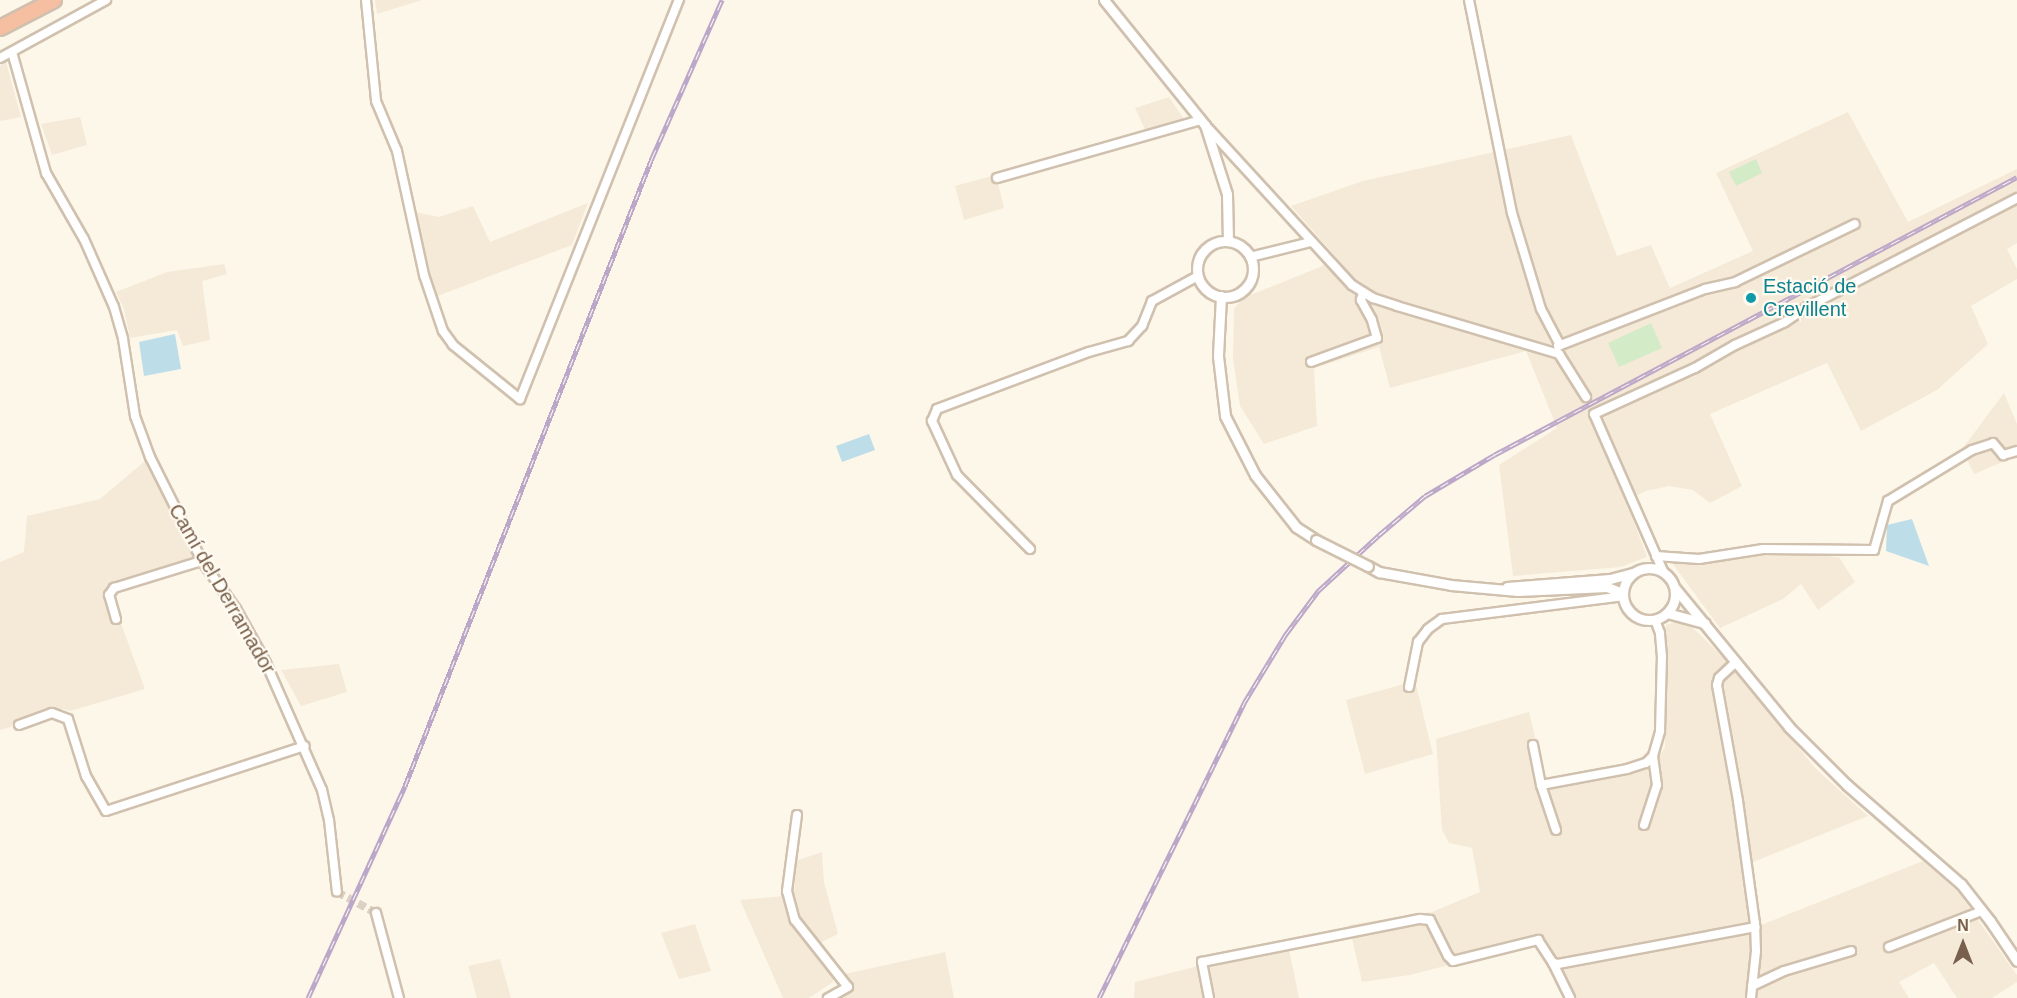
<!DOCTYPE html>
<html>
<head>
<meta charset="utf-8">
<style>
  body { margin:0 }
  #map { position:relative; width:2017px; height:998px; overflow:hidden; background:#fdf7ea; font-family:Arial,sans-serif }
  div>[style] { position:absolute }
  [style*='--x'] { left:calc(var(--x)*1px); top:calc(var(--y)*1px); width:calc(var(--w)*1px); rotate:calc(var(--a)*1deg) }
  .residential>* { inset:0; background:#f5ead8 }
  .green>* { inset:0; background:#d3ecc7 }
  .water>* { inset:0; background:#bddee8 }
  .minor-tunnel>* { height:8px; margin-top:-4px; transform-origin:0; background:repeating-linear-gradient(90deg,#dcd1c2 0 8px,transparent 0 12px) }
  .roads { filter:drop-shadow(2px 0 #d0c0ae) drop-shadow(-2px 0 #d0c0ae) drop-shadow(0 2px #d0c0ae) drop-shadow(0 -2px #d0c0ae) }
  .minor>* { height:8px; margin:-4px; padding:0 4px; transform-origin:4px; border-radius:4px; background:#fff }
  .tertiary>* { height:9px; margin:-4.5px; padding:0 4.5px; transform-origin:4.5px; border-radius:4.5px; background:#fff }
  .tertiary>.ring { margin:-4.5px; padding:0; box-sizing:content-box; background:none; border:9px solid #fff; border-radius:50% }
  .motorway>* { height:14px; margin:-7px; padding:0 7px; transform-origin:7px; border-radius:7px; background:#f7bfa1 }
  .rail>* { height:5px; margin-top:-2.5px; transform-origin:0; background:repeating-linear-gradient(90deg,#fffbf1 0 9px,#bca7c8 0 18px); box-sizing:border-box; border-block:2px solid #bca7c8 }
  .bridges { filter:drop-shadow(2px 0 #d0c0ae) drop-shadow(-2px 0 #d0c0ae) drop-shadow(0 2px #d0c0ae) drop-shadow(0 -2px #d0c0ae) }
  .tertiary-bridge>* { height:9px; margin:-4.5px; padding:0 4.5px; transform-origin:4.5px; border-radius:4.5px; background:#fff }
  .dots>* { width:16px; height:16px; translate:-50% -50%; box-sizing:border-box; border:3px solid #fffbf1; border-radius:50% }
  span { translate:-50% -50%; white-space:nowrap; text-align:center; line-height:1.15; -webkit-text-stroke:4.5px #fffbf1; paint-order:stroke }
  .culture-label { font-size:20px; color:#0d838f }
  .left { translate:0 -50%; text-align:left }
  .street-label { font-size:20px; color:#79604c }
  .north { position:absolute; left:1933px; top:914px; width:60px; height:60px; -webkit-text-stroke:4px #fffbf1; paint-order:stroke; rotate:0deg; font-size:16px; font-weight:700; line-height:24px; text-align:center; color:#79604c }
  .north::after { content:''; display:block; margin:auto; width:21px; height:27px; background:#79604c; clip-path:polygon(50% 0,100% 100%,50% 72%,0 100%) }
</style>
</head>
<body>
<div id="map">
  <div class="residential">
    <div style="clip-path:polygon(375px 0,422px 0,377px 14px)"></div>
    <div style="clip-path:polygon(6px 62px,21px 117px,0 121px,0 66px)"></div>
    <div style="clip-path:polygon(1169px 97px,1186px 122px,1147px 134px,1135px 108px)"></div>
    <div style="clip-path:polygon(1848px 112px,1908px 222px,2017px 169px,2017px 243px,2007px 249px,2017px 269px,2017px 279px,1971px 306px,1988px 344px,1937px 390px,1861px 431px,1827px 363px,1710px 414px,1742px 486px,1710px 503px,1693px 490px,1669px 486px,1646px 491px,1626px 501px,1647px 557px,1621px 567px,1513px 576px,1499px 465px,1557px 428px,1526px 351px,1390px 388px,1379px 347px,1314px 368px,1317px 426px,1264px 444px,1240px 406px,1233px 359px,1234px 309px,1243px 298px,1320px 267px,1336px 257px,1291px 206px,1363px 181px,1571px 135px,1617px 256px,1651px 245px,1670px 288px,1753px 251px,1716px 173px)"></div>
    <div style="clip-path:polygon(80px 117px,87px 145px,52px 155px,41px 124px)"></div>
    <div style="clip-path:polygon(996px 175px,1004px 208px,964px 220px,955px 186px)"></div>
    <div style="clip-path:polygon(588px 203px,572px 245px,435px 297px,415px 212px,439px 217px,473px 206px,490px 242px)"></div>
    <div style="clip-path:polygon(224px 264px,227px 274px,202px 281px,210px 340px,183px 346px,177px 330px,130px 338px,124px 309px,116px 292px,167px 272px)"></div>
    <div style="clip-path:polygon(2004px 393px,2017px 424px,2017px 456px,1974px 474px,1962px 449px)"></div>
    <div style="clip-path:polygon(145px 461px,195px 560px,108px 586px,105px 589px,113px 616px,119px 618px,145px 689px,70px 711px,63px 709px,18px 720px,11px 727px,0 730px,0 562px,24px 552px,27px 516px,100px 499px)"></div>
    <div style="clip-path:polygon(1781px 552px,1839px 557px,1855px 582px,1818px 610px,1801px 584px,1783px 599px,1720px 628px,1672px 563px,1704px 563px)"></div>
    <div style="clip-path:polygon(1678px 621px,1691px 626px,1737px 671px,1815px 768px,1868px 816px,1753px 862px,1761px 925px,1923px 861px,1959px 893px,2017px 975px,2017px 982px,1992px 998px,1957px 998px,1934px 963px,1899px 982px,1909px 998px,1567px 998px,1535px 943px,1410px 975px,1362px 982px,1349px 925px,1432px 912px,1480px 892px,1472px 848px,1449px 843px,1442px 830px,1436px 739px,1529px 712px,1548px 789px,1653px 767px,1665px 747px,1666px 625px)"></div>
    <div style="clip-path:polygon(339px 664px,347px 692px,301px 706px,281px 670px)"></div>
    <div style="clip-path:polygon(1415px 681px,1433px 754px,1365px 774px,1346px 700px)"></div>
    <div style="clip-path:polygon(822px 852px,824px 882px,838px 934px,810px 948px,833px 976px,833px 982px,809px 998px,783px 998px,740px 900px,794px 895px,796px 861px)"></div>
    <div style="clip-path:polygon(695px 924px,711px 971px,679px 979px,661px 933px)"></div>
    <div style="clip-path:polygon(1289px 949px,1299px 998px,1134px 998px,1135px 982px,1194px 967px)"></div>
    <div style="clip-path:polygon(945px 952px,954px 998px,838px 998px,853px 988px,845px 974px)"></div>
    <div style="clip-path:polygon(500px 959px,511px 998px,477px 998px,468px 966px)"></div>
  </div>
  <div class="green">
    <div style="clip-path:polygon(1756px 159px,1762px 173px,1736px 186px,1729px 172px)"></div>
    <div style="clip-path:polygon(1651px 323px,1662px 348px,1619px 367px,1608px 343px)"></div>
  </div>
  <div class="water">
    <div style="clip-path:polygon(175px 334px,181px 369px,144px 376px,139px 342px)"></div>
    <div style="clip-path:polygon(869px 434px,875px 450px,842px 462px,836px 446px)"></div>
    <div style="clip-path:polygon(1912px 519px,1929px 566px,1886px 551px,1887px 525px)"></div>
  </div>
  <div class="minor-tunnel">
    <div style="--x:337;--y:892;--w:44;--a:28.3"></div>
  </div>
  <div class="roads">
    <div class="minor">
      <div style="--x:366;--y:0;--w:101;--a:84.3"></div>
      <div style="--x:376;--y:101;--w:54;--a:67.2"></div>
      <div style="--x:397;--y:151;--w:127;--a:77.7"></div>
      <div style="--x:424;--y:275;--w:59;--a:71.3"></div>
      <div style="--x:443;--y:331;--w:17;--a:54"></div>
      <div style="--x:453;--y:345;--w:86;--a:38.9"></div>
      <div style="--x:520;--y:399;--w:430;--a:-68.3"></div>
      <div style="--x:1469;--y:0;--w:217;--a:78.6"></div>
      <div style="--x:1512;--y:213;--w:100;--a:73.2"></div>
      <div style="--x:1541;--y:309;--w:41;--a:62.2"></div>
      <div style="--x:12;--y:52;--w:126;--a:74.3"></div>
      <div style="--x:46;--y:173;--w:76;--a:60.1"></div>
      <div style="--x:84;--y:239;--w:74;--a:66.2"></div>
      <div style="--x:114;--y:307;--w:33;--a:74"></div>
      <div style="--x:123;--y:339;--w:78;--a:81.1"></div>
      <div style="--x:135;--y:416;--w:44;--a:69.9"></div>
      <div style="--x:150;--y:457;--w:116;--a:63.4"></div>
      <div style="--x:202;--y:561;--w:59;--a:54.7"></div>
      <div style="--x:236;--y:609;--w:62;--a:60.9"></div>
      <div style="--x:266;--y:663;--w:139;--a:66.2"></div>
      <div style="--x:322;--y:790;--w:31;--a:77"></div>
      <div style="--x:329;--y:820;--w:72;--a:83.7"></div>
      <div style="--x:0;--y:58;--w:121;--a:-28.7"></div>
      <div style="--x:1208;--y:128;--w:213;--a:47.5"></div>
      <div style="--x:1352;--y:285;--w:25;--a:32"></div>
      <div style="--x:1373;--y:298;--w:25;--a:18"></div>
      <div style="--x:1397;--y:306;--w:169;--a:16.5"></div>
      <div style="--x:1559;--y:354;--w:51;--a:57.9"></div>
      <div style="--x:997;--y:178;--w:212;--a:-15.9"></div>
      <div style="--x:1250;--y:257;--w:63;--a:-13.8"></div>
      <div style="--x:1558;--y:346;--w:158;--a:-21.2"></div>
      <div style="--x:1705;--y:289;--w:31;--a:-13"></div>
      <div style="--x:1735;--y:282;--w:133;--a:-25.8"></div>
      <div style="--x:1311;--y:362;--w:70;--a:-20"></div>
      <div style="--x:1377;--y:338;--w:19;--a:-106"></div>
      <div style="--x:1372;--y:320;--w:23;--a:-119"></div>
      <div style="--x:1361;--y:300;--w:8;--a:-76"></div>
      <div style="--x:1030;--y:549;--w:104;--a:-134.6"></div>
      <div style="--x:957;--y:475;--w:60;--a:-114.8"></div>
      <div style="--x:932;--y:421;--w:13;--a:-67"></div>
      <div style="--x:937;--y:409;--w:162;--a:-20.6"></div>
      <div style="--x:1089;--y:352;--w:41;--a:-15.8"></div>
      <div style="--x:1128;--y:341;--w:21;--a:-47"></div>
      <div style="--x:1142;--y:326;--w:27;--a:-68"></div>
      <div style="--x:1152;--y:301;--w:52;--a:-28.5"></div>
      <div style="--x:1656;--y:556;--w:43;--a:4"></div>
      <div style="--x:1699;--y:559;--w:65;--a:-8.9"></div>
      <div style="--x:1763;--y:549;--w:111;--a:0.5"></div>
      <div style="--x:1874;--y:550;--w:51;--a:-74.1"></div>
      <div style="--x:1888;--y:501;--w:98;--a:-31.3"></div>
      <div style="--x:1972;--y:450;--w:22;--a:-18"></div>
      <div style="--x:1993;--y:443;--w:16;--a:50"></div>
      <div style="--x:2003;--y:455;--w:15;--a:-16"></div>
      <div style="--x:1663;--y:571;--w:171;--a:-113.7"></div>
      <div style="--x:1594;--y:414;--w:111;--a:-24.5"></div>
      <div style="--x:1695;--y:368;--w:46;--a:-29.9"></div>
      <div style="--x:1735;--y:345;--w:55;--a:-24.7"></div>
      <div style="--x:1785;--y:322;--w:27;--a:-34"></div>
      <div style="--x:1807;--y:307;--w:237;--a:-27.4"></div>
      <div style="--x:116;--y:619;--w:25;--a:-106"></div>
      <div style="--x:109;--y:595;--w:9;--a:-54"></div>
      <div style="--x:114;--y:588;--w:91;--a:-17.2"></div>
      <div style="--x:1736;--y:662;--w:23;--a:137"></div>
      <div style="--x:1719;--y:678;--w:7;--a:106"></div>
      <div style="--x:1717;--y:685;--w:118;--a:79.7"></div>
      <div style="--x:1738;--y:801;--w:123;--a:82.1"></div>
      <div style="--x:1755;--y:923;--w:28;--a:88"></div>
      <div style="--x:1756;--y:951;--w:47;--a:96.1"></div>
      <div style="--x:1409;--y:687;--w:46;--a:-78.7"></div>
      <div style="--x:1418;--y:642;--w:16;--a:-52"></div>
      <div style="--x:1428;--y:629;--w:17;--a:-36"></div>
      <div style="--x:1442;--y:619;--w:182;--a:-7.2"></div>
      <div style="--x:19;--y:725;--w:35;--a:-20"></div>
      <div style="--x:52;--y:713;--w:17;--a:21"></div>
      <div style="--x:68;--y:719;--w:60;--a:72.5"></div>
      <div style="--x:86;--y:776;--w:40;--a:60.3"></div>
      <div style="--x:106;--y:811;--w:209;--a:-18.1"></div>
      <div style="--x:1533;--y:745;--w:41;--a:78.7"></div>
      <div style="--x:797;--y:815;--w:77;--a:97.5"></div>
      <div style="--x:787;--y:891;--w:30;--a:75"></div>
      <div style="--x:795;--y:920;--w:85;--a:51.7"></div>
      <div style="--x:848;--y:987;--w:23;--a:151"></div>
      <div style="--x:1644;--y:825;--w:42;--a:-72"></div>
      <div style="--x:1657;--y:785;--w:29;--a:-98"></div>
      <div style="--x:1556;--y:830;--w:47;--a:-108.4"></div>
      <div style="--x:1541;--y:785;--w:87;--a:-10.5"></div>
      <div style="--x:1627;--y:769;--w:20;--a:-18"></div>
      <div style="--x:1646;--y:763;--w:10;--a:-45"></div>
      <div style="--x:1653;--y:756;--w:26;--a:-74"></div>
      <div style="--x:1660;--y:731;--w:74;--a:-88.5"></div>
      <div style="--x:1662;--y:657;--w:24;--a:-95"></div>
      <div style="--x:1660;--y:633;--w:14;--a:-111"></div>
      <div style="--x:376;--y:913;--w:88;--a:74.9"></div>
      <div style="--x:1889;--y:947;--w:100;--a:-21.2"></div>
      <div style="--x:1553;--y:963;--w:39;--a:64"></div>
      <div style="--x:1752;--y:986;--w:35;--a:-25"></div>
      <div style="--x:1784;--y:971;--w:70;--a:-16.6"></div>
      <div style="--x:1209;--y:998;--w:37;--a:-101"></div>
      <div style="--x:1202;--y:962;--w:222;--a:-11.2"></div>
      <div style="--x:1420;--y:919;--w:10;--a:6"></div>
      <div style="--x:1430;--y:920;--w:40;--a:63.4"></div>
      <div style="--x:1448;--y:956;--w:7;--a:45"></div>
      <div style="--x:1453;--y:961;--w:88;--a:-13.9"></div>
      <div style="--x:1538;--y:940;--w:27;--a:57"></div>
      <div style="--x:1553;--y:963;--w:5;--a:11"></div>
      <div style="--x:1558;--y:964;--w:201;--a:-10.6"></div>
    </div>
    <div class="tertiary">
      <div style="--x:1104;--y:0;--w:161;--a:51.1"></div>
      <div style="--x:1205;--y:125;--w:72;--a:72.3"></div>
      <div style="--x:1227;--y:194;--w:47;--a:88.8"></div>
      <div class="ring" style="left:1197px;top:241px;width:47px;height:47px"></div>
      <div style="--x:1221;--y:296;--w:60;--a:92.9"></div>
      <div style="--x:1218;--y:356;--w:60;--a:83.3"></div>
      <div style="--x:1225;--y:416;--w:66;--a:63"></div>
      <div style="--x:1255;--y:475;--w:66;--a:51.7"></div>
      <div style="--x:1296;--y:527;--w:24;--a:33"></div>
      <div style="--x:1368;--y:566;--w:13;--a:29"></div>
      <div style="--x:1379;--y:572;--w:73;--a:10.2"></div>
      <div style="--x:1451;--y:585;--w:67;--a:5.1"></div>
      <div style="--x:1518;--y:591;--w:89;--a:-2.6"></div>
      <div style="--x:1607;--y:587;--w:17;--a:21"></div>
      <div class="ring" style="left:1623px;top:568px;width:43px;height:43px"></div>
      <div style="--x:1507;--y:587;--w:103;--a:-4.4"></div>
      <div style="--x:1610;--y:579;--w:24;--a:-15"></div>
      <div style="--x:1675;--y:588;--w:180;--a:50.6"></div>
      <div style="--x:1789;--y:727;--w:82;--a:45"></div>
      <div style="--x:1847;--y:785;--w:151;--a:41"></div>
      <div style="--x:1961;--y:884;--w:47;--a:51.9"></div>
      <div style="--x:1990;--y:921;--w:48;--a:56"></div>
      <div style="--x:1667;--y:613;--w:39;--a:15"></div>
    </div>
    <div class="motorway">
      <div style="--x:0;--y:28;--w:61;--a:-27.4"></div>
    </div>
  </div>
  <div class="rail">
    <div style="--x:308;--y:998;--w:233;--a:-65.4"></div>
    <div style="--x:405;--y:786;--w:675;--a:-68.53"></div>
    <div style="--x:652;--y:158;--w:173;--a:-66.1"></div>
    <div style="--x:1099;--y:998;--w:329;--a:-63.8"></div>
    <div style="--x:1244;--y:703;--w:81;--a:-58.7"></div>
    <div style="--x:1286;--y:634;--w:54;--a:-53.3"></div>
    <div style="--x:1318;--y:591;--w:83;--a:-42.6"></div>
    <div style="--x:1379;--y:535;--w:60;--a:-40.3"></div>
    <div style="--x:1425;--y:496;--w:80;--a:-30.7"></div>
    <div style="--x:1494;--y:455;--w:592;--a:-27.99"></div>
  </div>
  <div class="bridges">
    <div class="tertiary-bridge">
      <div style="--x:1316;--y:540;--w:58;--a:26.6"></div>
    </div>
  </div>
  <div class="dots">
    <div style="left:1751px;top:298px;background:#0f9aa8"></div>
  </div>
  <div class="culture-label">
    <span class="left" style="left:1763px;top:298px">Estació de<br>Crevillent</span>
  </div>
  <div class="street-label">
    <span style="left:222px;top:589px;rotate:60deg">Camí del Derramador</span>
  </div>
  <div class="north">N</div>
</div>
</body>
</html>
